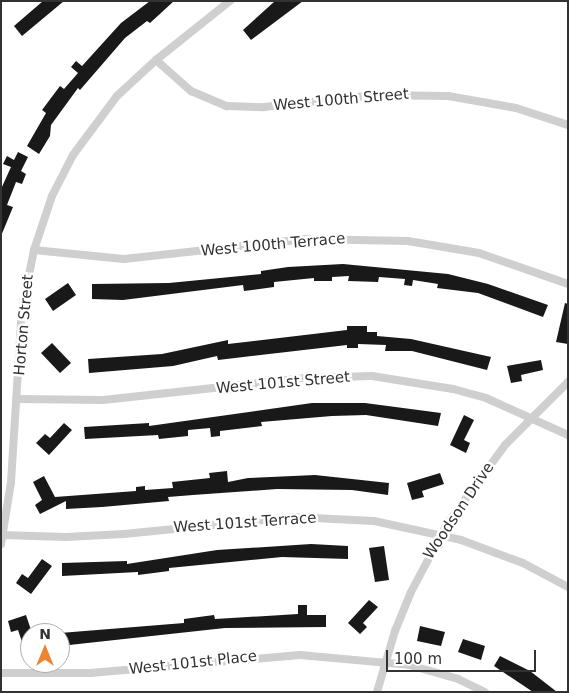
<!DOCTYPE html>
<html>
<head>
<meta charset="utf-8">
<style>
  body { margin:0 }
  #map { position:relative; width:569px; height:693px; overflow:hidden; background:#fff; font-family:"DejaVu Sans",sans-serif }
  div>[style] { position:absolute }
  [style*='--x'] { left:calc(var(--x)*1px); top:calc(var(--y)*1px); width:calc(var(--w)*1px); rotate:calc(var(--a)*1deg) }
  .building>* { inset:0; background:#191919 }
  .minor>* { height:8px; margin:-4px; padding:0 4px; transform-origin:4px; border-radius:4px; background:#cfcfcf }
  span { translate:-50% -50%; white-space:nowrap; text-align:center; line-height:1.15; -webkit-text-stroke:5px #fff; paint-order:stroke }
  .street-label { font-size:15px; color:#323232 }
  .frame { position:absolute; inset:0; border:2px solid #323232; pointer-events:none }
  .north { position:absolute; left:20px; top:623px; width:50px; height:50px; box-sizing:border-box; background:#fff; border:1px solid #adadad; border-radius:50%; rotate:0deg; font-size:14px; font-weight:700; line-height:20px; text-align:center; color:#323232 }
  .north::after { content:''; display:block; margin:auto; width:18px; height:22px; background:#ee8330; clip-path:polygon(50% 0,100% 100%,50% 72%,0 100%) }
  .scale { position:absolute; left:386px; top:650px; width:150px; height:22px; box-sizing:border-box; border:2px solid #323232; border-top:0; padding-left:6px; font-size:15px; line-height:18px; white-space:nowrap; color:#323232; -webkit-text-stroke:4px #fff; paint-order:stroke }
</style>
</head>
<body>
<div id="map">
  <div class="building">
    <div style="clip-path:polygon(43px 1px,64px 1px,22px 36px,14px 26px)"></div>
    <div style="clip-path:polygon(150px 1px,174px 1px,150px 23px,147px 21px,125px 38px,80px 90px,78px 88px,51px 125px,50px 136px,39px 154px,27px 146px,46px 113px,42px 110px,60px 86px,64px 89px,78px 73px,71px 67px,76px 61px,82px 66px,121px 23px)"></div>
    <div style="clip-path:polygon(275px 1px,303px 1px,251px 40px,243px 30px)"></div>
    <div style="clip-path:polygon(18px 152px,28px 157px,21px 171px,26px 174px,22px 184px,16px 182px,7px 205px,13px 207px,1px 236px,1px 189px,11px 167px,3px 164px,7px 156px,14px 160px)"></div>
    <div style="clip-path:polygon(343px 264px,448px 274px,488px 284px,548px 305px,543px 317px,478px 293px,437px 288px,438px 284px,413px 280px,412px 286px,404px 285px,405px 279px,379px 277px,378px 282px,348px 281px,349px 276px,332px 277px,332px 281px,314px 281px,314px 278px,274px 282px,274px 287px,244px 291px,243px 285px,123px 300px,92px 299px,92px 284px,169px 283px,261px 274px,261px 271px,288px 267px)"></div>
    <div style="clip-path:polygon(68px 283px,76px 295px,53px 311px,45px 299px)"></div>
    <div style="clip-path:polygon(565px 303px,568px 304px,568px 344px,556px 342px)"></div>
    <div style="clip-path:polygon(347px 326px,367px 326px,367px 332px,377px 332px,377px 336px,411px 339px,491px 357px,487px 370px,412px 351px,385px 351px,386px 345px,358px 344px,358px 348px,347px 348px,347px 345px,218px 360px,217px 356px,173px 366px,89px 373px,88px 359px,162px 354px,228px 340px,228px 344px,347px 330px)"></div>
    <div style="clip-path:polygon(52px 343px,71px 363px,60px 373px,41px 353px)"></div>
    <div style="clip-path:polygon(541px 360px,543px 370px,521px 375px,522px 381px,511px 383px,507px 366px)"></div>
    <div style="clip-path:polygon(312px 403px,365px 403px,441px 413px,438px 426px,366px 415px,332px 416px,261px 422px,262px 426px,220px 431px,220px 436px,211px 437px,210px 428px,188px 430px,188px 436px,159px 439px,158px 435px,85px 439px,84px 427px,149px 423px,149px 426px)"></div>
    <div style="clip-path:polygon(464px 415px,474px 420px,464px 440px,470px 443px,466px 453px,450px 445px)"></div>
    <div style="clip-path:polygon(64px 423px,72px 430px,49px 455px,36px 443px,45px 434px,50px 438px)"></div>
    <div style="clip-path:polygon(227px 471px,228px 482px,248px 478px,315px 475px,389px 483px,388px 495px,352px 490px,277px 489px,193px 495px,168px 497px,169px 501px,102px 507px,66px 509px,66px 501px,40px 514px,35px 505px,42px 500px,33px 482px,44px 476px,55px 497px,136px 491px,136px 487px,145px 486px,145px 490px,173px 488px,172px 482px,210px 478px,209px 473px)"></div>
    <div style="clip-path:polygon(440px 473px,444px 484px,422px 491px,424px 497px,412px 500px,407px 483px)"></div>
    <div style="clip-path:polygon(311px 544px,348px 546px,348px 559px,282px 557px,169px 568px,169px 571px,138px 575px,138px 572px,62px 576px,62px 563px,127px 561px,127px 564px,217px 550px)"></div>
    <div style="clip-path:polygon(384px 546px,389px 580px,375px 582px,369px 548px)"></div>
    <div style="clip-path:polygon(42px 559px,52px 566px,31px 594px,16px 583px,22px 574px,28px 578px)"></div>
    <div style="clip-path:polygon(369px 600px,378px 607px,363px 623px,367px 627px,360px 634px,348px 623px)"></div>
    <div style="clip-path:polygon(298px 605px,307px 605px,307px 615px,326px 615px,326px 627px,225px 628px,60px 646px,60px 633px,184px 623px,184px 619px,214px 615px,215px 619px,298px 614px)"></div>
    <div style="clip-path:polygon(26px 615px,32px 633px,28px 660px,18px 630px,11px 632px,8px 621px)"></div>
    <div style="clip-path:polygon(420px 626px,445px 632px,441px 646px,417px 641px)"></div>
    <div style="clip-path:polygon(463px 639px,485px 646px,481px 660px,458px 652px)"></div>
    <div style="clip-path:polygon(500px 656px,530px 671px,557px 692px,533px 692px,494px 666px)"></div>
  </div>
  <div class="minor">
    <div style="--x:156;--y:60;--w:47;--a:41.5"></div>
    <div style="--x:191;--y:91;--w:39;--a:23"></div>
    <div style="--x:227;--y:106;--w:37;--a:2"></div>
    <div style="--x:264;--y:107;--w:111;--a:-6.2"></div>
    <div style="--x:374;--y:95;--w:74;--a:0.8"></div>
    <div style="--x:448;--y:96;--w:69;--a:10"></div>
    <div style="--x:516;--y:108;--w:55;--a:18.1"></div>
    <div style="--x:34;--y:250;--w:90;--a:5.7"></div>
    <div style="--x:124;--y:259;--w:183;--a:-6.3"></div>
    <div style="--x:306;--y:239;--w:102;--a:1.1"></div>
    <div style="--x:408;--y:241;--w:72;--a:9.6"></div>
    <div style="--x:479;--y:253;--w:94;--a:19.2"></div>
    <div style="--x:17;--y:399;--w:86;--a:0.7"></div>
    <div style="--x:103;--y:400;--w:204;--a:-6.2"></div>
    <div style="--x:306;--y:378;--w:66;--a:-1.7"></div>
    <div style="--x:372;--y:376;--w:82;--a:9.1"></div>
    <div style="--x:453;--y:389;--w:34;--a:15"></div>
    <div style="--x:486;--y:398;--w:90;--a:24.3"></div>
    <div style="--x:1;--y:535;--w:65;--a:1.8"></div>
    <div style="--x:66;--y:537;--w:58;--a:-3"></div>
    <div style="--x:124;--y:534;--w:170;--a:-5.7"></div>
    <div style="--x:293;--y:517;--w:81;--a:2.8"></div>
    <div style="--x:374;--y:521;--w:89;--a:12.3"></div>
    <div style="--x:461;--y:540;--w:66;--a:20.4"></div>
    <div style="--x:523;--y:563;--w:51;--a:28.1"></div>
    <div style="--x:1;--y:544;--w:63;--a:-80.8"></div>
    <div style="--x:11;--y:482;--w:173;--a:-86.4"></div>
    <div style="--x:22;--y:309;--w:60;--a:-78.5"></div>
    <div style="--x:34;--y:250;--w:57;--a:-71.6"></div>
    <div style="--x:52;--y:196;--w:46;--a:-62.9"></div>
    <div style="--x:73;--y:155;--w:74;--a:-53.3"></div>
    <div style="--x:117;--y:96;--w:53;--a:-42.7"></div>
    <div style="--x:156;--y:60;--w:95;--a:-38.6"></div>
    <div style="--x:1;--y:673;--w:89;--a:0"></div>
    <div style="--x:90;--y:673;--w:211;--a:-4.9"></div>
    <div style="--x:300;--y:655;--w:109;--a:5.2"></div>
    <div style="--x:409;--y:665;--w:51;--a:15.9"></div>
    <div style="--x:458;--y:679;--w:30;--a:26"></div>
    <div style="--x:377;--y:692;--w:64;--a:-73.6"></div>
    <div style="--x:395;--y:631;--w:42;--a:-67.7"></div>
    <div style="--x:411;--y:592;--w:77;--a:-62.1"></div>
    <div style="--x:447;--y:524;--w:98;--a:-53.7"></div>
    <div style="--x:505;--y:445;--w:89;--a:-45"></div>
  </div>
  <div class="street-label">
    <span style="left:341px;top:100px;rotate:-5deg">West 100th Street</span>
    <span style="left:273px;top:245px;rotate:-5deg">West 100th Terrace</span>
    <span style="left:24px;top:325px;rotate:-85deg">Horton Street</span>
    <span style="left:283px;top:383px;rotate:-5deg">West 101st Street</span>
    <span style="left:459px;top:511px;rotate:-56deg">Woodson Drive</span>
    <span style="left:245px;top:523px;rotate:-4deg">West 101st Terrace</span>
    <span style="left:193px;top:663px;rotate:-6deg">West 101st Place</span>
  </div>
  <div class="frame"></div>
  <div class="north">N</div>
  <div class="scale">100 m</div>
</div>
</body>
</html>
